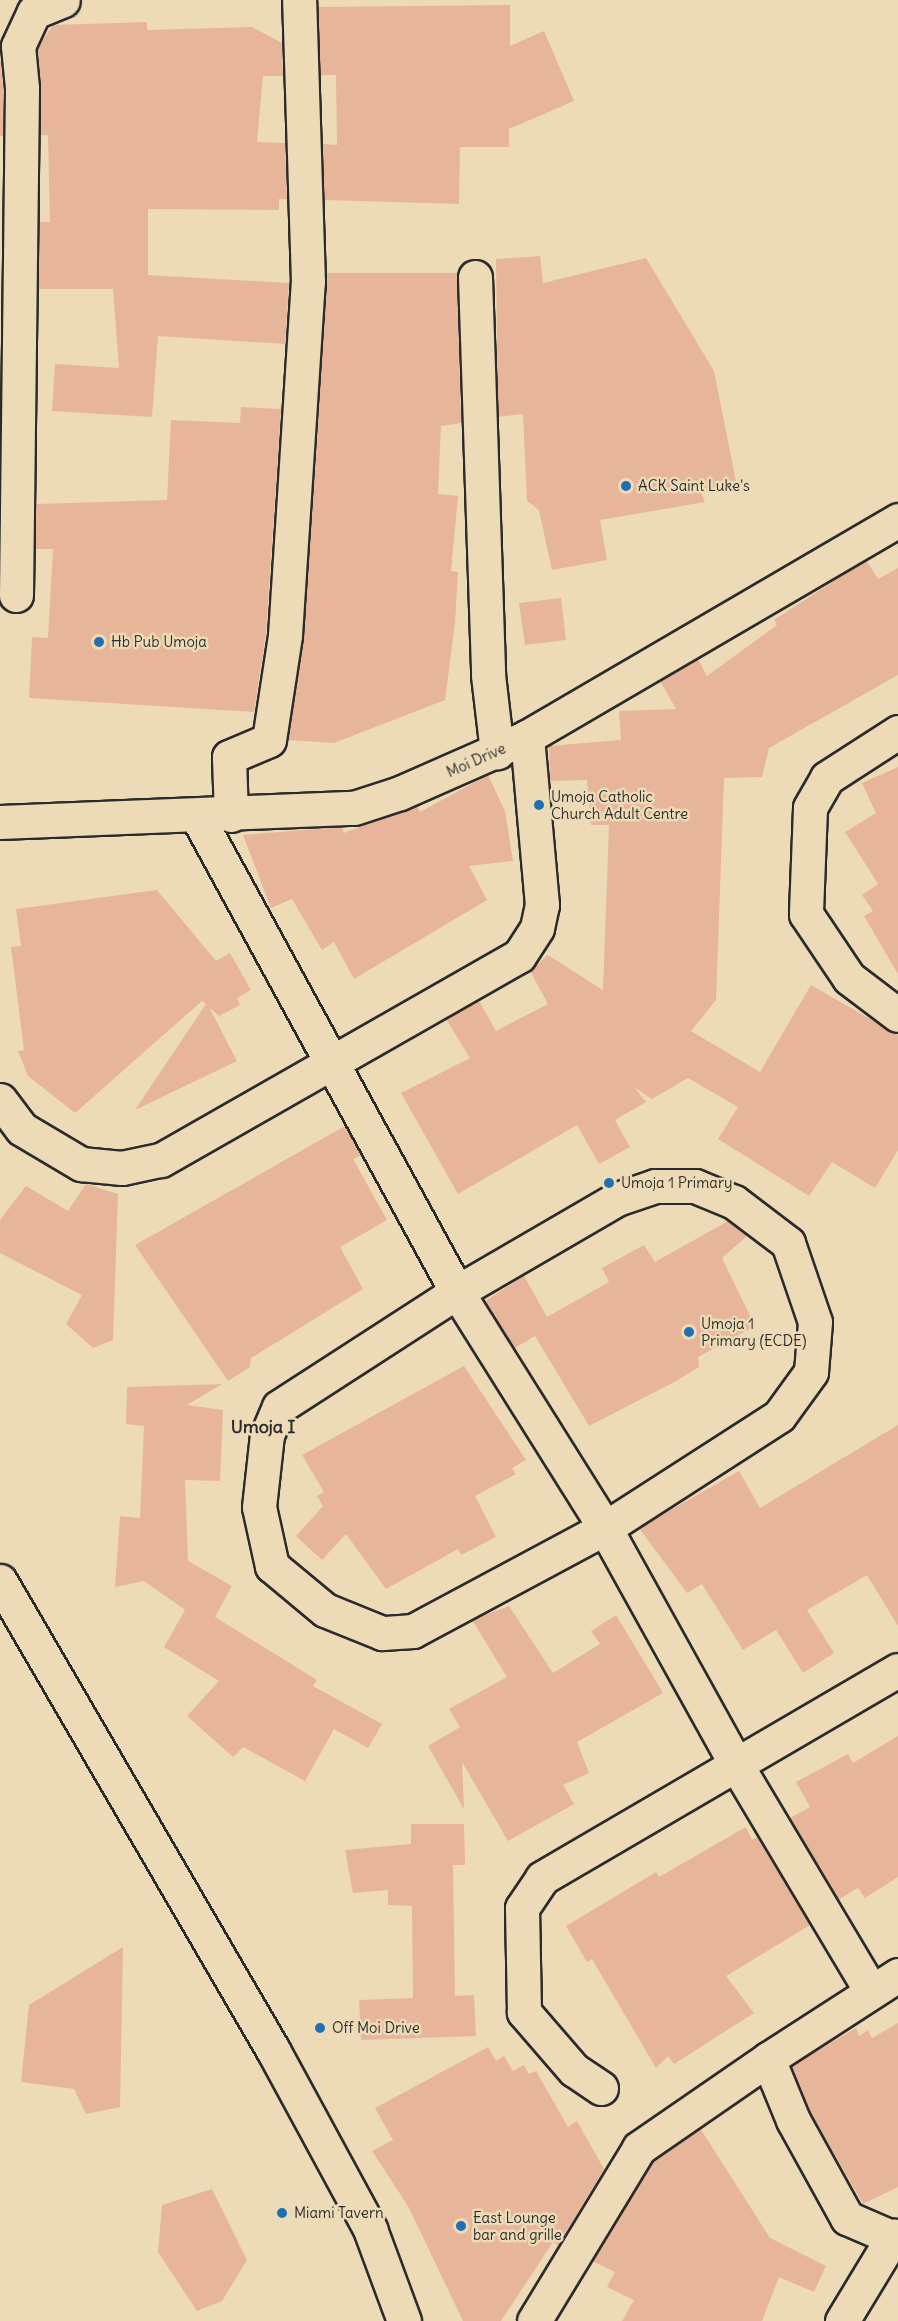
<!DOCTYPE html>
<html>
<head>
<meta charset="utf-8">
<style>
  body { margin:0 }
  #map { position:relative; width:898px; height:2321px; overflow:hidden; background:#eddbb8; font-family:Delius,sans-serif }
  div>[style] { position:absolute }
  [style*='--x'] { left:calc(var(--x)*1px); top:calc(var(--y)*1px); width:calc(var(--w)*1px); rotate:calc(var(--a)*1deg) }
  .building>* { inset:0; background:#e7b599 }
  .roads { filter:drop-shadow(2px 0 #2b2b2b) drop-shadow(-2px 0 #2b2b2b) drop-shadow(0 2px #2b2b2b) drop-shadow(0 -2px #2b2b2b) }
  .minor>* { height:33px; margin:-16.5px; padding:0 16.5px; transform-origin:16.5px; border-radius:16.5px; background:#eddbb8 }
  .dots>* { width:16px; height:16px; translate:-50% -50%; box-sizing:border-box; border:3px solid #eddbb8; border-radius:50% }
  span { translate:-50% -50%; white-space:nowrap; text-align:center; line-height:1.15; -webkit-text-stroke:5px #eddbb8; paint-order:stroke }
  .poi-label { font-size:15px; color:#2b2b2b }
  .left { translate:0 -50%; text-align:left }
  .street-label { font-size:15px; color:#2b2b2b }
  .quarter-label { font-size:18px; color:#2b2b2b; font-weight:700 }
</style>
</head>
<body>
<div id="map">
  <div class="building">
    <div style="clip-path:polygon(510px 5px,510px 46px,544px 31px,574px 101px,509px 129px,509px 147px,460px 147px,459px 204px,324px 200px,322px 144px,337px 145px,336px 75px,320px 75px,318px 7px)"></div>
    <div style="clip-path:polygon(147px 22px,147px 30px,252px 27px,282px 43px,283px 76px,263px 76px,257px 142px,285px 143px,287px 199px,279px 199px,279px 210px,148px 209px,148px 275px,289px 283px,285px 344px,158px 336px,152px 417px,52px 411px,55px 364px,119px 368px,113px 289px,38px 289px,39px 222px,50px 222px,48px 135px,40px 135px,37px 49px,53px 25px)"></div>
    <div style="clip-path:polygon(0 55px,3px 89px,3px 136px,0 136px)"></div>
    <div style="clip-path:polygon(540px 256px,543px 283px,646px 258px,714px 371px,737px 486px,701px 493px,705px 502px,600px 520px,607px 560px,552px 570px,539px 510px,527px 501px,523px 414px,498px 417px,496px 259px)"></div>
    <div style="clip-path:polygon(326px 273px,457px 273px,461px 423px,441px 426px,438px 494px,458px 496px,451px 571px,458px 572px,455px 623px,445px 700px,334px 743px,288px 740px,304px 636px)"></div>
    <div style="clip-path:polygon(241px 407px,281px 409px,266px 633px,254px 712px,29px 698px,32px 637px,48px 638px,53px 549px,35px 549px,36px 504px,167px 500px,171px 420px,240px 423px)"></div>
    <div style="clip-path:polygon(866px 560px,878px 579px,898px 568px,898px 675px,769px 748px,762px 777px,724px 778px,716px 1000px,691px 1031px,760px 1072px,811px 985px,898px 1035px,898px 1150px,875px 1188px,832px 1162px,809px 1196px,718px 1139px,738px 1107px,688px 1078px,652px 1099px,634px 1087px,646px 1102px,615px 1120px,630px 1147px,599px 1164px,577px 1125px,458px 1194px,401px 1093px,470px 1058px,446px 1019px,479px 1001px,496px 1031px,548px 1004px,530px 971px,548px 955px,603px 990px,609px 825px,591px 825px,587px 780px,550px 781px,549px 746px,621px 740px,619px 711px,676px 709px,660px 681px,698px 659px,707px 676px,777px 625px,774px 620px)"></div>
    <div style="clip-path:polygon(561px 598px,566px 640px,525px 645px,519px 603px)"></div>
    <div style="clip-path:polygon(898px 767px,898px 974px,864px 916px,873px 911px,862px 895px,878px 884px,845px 832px,876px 813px,862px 783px)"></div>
    <div style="clip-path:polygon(488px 775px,505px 811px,513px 861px,469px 866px,487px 900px,354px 979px,334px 942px,322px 950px,292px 899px,271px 908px,243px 835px,342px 827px,344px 833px,417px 806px,420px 812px)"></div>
    <div style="clip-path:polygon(157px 890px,216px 961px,230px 953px,251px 990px,237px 998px,240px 1005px,219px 1016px,209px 1007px,237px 1061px,135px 1110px,206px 1004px,202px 1001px,75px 1113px,28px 1076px,18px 1051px,24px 1050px,11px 947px,21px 946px,16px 909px)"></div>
    <div style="clip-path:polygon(345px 1126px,361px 1155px,353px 1159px,387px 1220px,340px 1247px,363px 1289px,251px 1358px,250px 1367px,228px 1381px,135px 1245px)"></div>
    <div style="clip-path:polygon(86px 1184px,118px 1194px,113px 1340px,93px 1348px,66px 1324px,82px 1295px,0 1253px,0 1220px,26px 1186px,68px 1211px)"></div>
    <div style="clip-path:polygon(728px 1221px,747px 1236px,722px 1258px,755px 1326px,698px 1357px,699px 1367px,678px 1380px,589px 1426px,535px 1336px,515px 1348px,485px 1301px,524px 1276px,547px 1317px,609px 1282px,602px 1268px,644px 1245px,655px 1262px)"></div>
    <div style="clip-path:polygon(464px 1366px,526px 1460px,512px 1468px,516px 1474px,475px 1496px,496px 1537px,461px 1555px,458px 1549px,386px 1589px,346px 1534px,322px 1560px,296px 1536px,323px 1506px,317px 1496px,324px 1492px,302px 1455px)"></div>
    <div style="clip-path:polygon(222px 1384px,187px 1405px,223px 1410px,220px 1481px,185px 1480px,188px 1561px,232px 1586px,215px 1617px,317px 1680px,313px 1686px,382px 1724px,368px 1748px,334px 1729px,305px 1781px,243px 1747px,233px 1757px,187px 1716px,219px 1681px,164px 1647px,185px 1610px,144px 1581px,115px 1587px,120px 1516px,140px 1518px,144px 1426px,126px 1424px,127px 1387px)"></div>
    <div style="clip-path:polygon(898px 1425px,898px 1626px,867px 1575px,807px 1610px,834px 1653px,803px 1673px,776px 1630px,743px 1650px,702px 1584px,687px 1593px,639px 1528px,739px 1471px,760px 1508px)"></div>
    <div style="clip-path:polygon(509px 1606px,553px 1673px,600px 1644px,591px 1631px,616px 1615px,663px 1693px,577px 1742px,589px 1773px,563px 1785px,574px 1804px,508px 1841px,462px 1762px,464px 1809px,428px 1746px,460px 1727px,449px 1709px,507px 1677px,472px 1620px)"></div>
    <div style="clip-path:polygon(898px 1736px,898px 1877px,865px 1898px,858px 1888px,838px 1900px,790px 1818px,810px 1807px,796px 1782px,848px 1754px,853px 1763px)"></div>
    <div style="clip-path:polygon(411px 1824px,464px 1824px,465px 1865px,453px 1865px,455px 1996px,474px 1995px,476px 2036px,361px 2040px,359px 2000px,413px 1998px,412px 1906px,388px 1905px,388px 1890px,353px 1893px,345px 1850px,411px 1844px)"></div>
    <div style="clip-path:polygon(746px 1827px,752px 1840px,757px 1837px,810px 1925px,726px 1976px,754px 2013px,674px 2064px,668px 2056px,656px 2068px,592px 1959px,587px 1962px,566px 1926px,656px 1872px,659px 1877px)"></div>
    <div style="clip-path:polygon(123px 1947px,120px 2107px,86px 2114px,74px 2089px,21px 2082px,29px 2005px)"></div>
    <div style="clip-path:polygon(898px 2023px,898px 2187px,863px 2204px,810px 2112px,791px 2066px,856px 2028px,859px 2036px,868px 2030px,872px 2038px)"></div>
    <div style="clip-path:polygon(488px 2047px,496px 2061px,504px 2056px,513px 2071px,524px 2065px,529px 2074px,536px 2071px,568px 2127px,577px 2121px,604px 2169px,558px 2245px,553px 2242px,501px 2321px,463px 2321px,408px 2206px,372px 2151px,393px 2140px,375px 2108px)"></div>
    <div style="clip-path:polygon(700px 2128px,770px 2238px,826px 2266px,814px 2292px,779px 2277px,762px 2321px,622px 2321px,634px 2300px,607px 2287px,615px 2272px,592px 2261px,653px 2161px)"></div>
    <div style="clip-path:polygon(212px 2189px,247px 2260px,222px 2301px,197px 2311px,158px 2252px,162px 2205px)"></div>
  </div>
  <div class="roads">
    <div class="minor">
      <div style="--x:475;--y:277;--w:398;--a:88.1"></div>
      <div style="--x:488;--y:675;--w:78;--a:83.3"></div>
      <div style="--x:16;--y:595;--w:507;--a:-89.32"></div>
      <div style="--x:22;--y:88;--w:42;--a:-95.4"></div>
      <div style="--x:18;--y:46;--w:38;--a:-65"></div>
      <div style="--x:34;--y:12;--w:31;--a:-22"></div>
      <div style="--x:898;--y:732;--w:85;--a:147.1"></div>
      <div style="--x:827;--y:778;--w:34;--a:120"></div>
      <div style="--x:810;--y:808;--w:106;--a:92.2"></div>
      <div style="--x:806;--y:914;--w:77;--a:56.1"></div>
      <div style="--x:849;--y:978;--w:61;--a:37.1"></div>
      <div style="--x:231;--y:815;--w:58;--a:-92"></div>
      <div style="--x:229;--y:757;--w:43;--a:-23"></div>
      <div style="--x:269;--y:740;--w:106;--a:-81.3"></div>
      <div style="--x:285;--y:635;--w:354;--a:-86.3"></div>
      <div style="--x:308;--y:282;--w:282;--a:-91.8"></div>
      <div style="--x:197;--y:816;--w:542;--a:61.36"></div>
      <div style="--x:457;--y:1292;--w:279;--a:57.9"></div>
      <div style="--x:605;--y:1528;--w:266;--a:61"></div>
      <div style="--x:734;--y:1761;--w:268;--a:59.2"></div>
      <div style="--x:0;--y:822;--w:354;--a:-2.3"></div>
      <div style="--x:354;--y:808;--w:48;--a:-18.1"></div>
      <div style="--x:400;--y:793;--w:139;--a:-23.8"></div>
      <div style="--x:527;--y:737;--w:430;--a:-30.3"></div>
      <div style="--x:0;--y:1100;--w:36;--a:53"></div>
      <div style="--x:22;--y:1129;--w:69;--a:30.7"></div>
      <div style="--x:81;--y:1164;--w:41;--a:5.6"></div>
      <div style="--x:122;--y:1168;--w:40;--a:-12"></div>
      <div style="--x:161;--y:1160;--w:412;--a:-29.7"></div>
      <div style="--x:519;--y:956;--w:33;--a:-57"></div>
      <div style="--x:537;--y:928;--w:24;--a:-78"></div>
      <div style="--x:542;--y:905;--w:169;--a:-95.1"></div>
      <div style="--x:655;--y:1186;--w:40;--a:0"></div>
      <div style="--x:695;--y:1186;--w:42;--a:22.3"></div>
      <div style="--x:734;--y:1202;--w:68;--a:37.2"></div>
      <div style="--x:788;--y:1243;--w:83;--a:71.1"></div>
      <div style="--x:815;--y:1322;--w:50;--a:94.6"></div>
      <div style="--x:811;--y:1372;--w:54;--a:126"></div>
      <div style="--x:779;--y:1416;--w:207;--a:147.2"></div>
      <div style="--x:605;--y:1528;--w:218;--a:151.8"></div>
      <div style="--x:413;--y:1631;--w:31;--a:176"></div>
      <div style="--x:382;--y:1633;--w:61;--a:-158"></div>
      <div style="--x:325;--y:1610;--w:69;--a:-140.3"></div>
      <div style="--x:272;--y:1566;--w:60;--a:-102.4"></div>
      <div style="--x:259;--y:1507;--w:72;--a:-83.7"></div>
      <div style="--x:267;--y:1435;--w:30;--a:-67"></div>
      <div style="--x:279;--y:1407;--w:212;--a:-32.9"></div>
      <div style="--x:457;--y:1292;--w:185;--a:-30.2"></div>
      <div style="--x:617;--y:1199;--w:40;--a:-18.9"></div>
      <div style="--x:0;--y:1581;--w:543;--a:59.8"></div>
      <div style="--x:273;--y:2050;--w:204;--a:61.5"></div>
      <div style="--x:370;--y:2229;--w:98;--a:69.7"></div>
      <div style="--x:898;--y:1975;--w:155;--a:147.1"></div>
      <div style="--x:768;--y:2059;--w:66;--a:67.7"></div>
      <div style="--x:793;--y:2120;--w:112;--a:61.1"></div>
      <div style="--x:847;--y:2218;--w:56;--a:23.3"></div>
      <div style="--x:601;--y:2088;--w:32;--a:-146"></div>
      <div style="--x:574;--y:2070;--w:77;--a:-130.8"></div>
      <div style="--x:524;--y:2012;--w:104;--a:-91.1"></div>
      <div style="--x:522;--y:1908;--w:36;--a:-56"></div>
      <div style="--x:542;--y:1878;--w:412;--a:-30.3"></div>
      <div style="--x:534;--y:2321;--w:202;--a:-58.7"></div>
      <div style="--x:639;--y:2148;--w:157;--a:-34.6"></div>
      <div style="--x:842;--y:2321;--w:100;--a:-58.8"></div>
    </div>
  </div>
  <div class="dots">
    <div style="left:626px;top:486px;background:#1f6fb2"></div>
    <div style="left:99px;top:642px;background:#1f6fb2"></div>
    <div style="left:539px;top:805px;background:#1f6fb2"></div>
    <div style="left:609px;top:1183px;background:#1f6fb2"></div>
    <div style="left:689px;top:1332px;background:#1f6fb2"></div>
    <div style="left:320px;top:2028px;background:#1f6fb2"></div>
    <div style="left:282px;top:2213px;background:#1f6fb2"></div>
    <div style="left:461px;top:2226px;background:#1f6fb2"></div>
  </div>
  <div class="poi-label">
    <span class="left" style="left:638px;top:486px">ACK Saint Luke's</span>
    <span class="left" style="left:111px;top:642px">Hb Pub Umoja</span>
    <span class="left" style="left:551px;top:805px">Umoja Catholic<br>Church Adult Centre</span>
    <span class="left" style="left:621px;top:1183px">Umoja 1 Primary</span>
    <span class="left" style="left:701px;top:1332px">Umoja 1<br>Primary (ECDE)</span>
    <span class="left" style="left:332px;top:2028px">Off Moi Drive</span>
    <span class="left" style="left:294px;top:2213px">Miami Tavern</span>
    <span class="left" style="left:473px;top:2226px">East Lounge<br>bar and grille</span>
  </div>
  <div class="street-label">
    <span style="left:476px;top:760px;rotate:-24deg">Moi Drive</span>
  </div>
  <div class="quarter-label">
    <span style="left:263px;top:1427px">Umoja I</span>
  </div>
</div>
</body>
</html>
